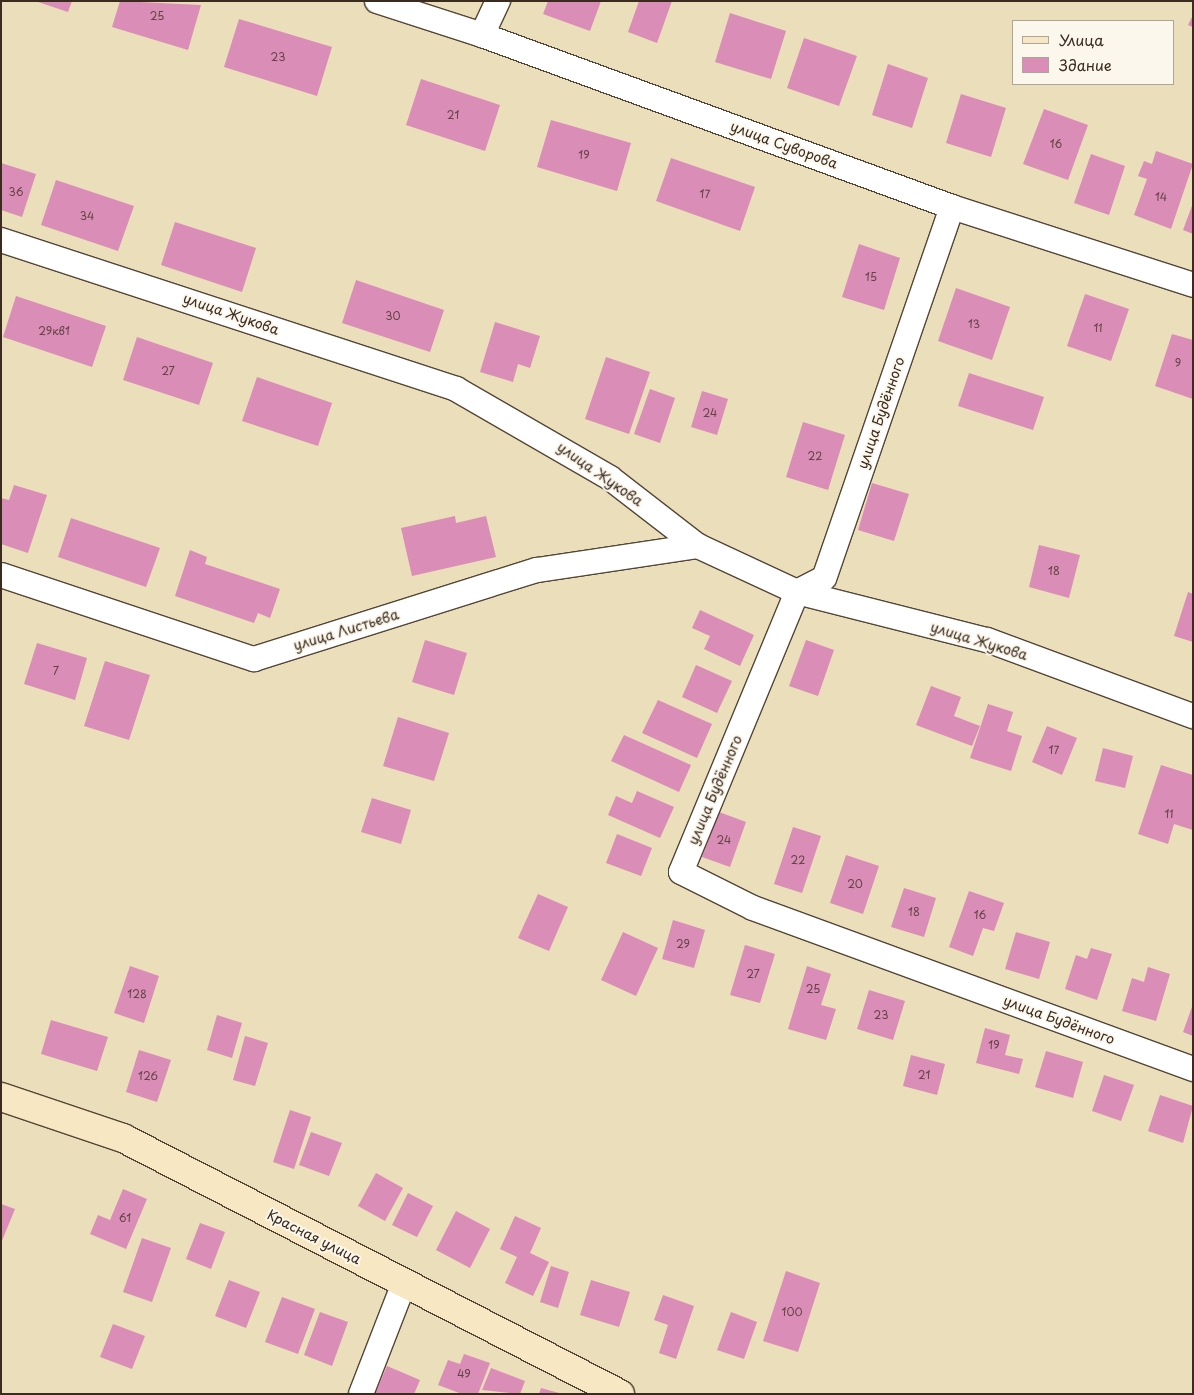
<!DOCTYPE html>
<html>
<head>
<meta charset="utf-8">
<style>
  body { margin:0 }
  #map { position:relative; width:1194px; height:1395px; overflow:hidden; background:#ebdebb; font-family:"Playpen Sans",sans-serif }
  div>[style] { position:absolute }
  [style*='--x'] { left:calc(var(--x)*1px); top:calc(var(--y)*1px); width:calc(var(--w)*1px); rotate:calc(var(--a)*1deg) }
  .building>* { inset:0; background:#da8db6 }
  .roads { filter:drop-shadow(1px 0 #554536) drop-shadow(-1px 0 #554536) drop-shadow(0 1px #554536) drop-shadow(0 -1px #554536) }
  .street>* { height:24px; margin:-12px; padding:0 12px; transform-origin:12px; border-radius:12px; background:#fff }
  .secondary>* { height:28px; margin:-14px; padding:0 14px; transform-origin:14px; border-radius:14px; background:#f7e8c3 }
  span { translate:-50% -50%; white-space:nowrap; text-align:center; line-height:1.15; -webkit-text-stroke:4px #fbf7ec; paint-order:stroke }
  .number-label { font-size:11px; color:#634344 }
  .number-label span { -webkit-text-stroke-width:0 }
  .street-label { font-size:14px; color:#3b2a1e }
  .frame { position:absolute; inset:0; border:2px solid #3b2a1e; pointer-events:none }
  .legend { position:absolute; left:1012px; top:20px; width:162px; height:65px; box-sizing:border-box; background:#fbf7ec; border:1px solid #aea59a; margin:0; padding:6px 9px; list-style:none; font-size:15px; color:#3b2a1e }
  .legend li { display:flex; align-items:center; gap:10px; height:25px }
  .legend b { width:25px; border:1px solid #aea59a }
</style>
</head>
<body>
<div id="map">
  <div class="building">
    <div style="clip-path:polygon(35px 1px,72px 1px,68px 12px)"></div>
    <div style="clip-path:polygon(120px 1px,201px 5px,188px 50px,112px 27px)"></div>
    <div style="clip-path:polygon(548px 1px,601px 1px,590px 31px,543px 14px)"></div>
    <div style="clip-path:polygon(639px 1px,672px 1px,657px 43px,628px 32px)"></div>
    <div style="clip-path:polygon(730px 13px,786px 31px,771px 79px,715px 62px)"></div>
    <div style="clip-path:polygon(1193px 15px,1193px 27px,1188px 25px)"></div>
    <div style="clip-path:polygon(239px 19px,332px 47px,317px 96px,224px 67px)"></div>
    <div style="clip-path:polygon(804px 38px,857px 56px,839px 106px,787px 88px)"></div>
    <div style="clip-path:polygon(888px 64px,928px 78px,912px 128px,872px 115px)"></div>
    <div style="clip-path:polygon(421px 79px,500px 105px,485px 151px,406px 125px)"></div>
    <div style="clip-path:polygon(961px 94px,1006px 108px,991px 157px,946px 143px)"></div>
    <div style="clip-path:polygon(1044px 109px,1088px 125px,1068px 180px,1023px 164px)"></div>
    <div style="clip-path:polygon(551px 120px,631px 143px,617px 191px,537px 167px)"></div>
    <div style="clip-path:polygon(1156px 151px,1193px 164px,1171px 229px,1134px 215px,1147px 179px,1138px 176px,1144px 161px,1152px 164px)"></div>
    <div style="clip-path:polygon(1091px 154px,1125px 166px,1109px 215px,1074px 203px)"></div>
    <div style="clip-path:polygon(671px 158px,755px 187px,740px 231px,656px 201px)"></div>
    <div style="clip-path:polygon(1px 163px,36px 174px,22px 217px,1px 210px)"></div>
    <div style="clip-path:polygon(56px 180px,134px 206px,118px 251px,41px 225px)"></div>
    <div style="clip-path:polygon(1193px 203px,1193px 234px,1183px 230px)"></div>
    <div style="clip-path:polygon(175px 222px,256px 248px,242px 292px,161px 265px)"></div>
    <div style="clip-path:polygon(859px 244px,900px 258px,884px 310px,842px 297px)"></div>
    <div style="clip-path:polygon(356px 280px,444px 310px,430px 352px,342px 323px)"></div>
    <div style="clip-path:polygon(956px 288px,1010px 307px,992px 360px,938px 341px)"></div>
    <div style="clip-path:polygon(1085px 294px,1129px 309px,1111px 361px,1067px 346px)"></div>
    <div style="clip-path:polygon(16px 296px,106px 326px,92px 367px,3px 337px)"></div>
    <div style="clip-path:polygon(495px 322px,540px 336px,530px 368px,518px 364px,513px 382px,480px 372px)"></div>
    <div style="clip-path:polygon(1172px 334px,1193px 340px,1193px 399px,1155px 386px)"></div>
    <div style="clip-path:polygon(137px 337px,213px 363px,199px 405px,123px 380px)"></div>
    <div style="clip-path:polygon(606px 357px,650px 372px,629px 434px,585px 419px)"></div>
    <div style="clip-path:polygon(969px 373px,1044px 397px,1033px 430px,958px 406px)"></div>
    <div style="clip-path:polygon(257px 377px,332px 403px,318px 446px,242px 421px)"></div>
    <div style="clip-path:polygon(650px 389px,675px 398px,660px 443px,634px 434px)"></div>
    <div style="clip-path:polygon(702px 391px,728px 399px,717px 435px,691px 427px)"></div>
    <div style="clip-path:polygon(803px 422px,845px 435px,828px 490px,786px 477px)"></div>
    <div style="clip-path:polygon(872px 483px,909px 494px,894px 541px,858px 530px)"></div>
    <div style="clip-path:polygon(14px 485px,47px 495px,28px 553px,1px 544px,1px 498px,9px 500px)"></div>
    <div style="clip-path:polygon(455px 516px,456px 523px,486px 516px,496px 557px,412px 576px,401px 528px)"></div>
    <div style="clip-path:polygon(71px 518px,160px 548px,146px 587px,58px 557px)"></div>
    <div style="clip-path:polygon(1039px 545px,1080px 555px,1069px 598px,1029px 587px)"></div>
    <div style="clip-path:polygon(190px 550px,207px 557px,205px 564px,280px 589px,270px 618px,258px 613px,254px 623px,175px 596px)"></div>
    <div style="clip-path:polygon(1188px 592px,1193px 594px,1193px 642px,1174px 636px)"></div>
    <div style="clip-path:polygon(700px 610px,754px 635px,740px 666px,704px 649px,710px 636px,692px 628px)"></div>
    <div style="clip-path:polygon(425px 640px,467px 653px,454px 695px,412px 682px)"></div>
    <div style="clip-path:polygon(806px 640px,834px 650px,818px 696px,789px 686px)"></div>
    <div style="clip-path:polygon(37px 643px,87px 658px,75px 700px,24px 684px)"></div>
    <div style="clip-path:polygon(105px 661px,150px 675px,129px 740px,84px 726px)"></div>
    <div style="clip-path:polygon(696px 665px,732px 681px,717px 713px,682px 697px)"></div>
    <div style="clip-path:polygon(931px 686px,961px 697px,954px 716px,980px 726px,972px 746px,916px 725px)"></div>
    <div style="clip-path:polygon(658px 700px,712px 724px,697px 758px,642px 733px)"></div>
    <div style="clip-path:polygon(988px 704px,1013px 712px,1007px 731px,1022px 736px,1011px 771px,970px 758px)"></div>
    <div style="clip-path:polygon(398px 717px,449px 733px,434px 781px,383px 766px)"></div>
    <div style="clip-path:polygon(1047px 726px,1077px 738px,1062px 775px,1032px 762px)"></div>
    <div style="clip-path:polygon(624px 735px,691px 765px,679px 792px,611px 761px)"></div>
    <div style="clip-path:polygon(1103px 748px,1133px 756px,1125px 788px,1095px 781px)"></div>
    <div style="clip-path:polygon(1161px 765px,1193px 775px,1193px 830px,1174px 824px,1168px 844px,1138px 834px)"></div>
    <div style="clip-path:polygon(637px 791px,674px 807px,660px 838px,608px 815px,616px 796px,632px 803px)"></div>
    <div style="clip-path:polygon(372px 798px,411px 810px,401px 844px,361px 832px)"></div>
    <div style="clip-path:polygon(719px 812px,746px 822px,730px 867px,702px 857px)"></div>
    <div style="clip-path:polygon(793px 827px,821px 836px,802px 893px,774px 884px)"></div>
    <div style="clip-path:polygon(617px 834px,652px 848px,641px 876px,606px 863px)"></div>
    <div style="clip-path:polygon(846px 855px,879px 866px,863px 914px,830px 903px)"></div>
    <div style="clip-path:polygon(904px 888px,936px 898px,924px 937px,891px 927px)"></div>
    <div style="clip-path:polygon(969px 891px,1004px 903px,994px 931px,983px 928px,973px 956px,949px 947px)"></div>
    <div style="clip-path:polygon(538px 894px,568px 907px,549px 951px,518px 938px)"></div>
    <div style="clip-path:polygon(673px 920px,705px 930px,694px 968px,662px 959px)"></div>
    <div style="clip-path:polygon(623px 932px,658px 948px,636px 996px,601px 980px)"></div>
    <div style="clip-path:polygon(1016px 932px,1050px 942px,1039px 979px,1005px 969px)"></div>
    <div style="clip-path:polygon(745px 945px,775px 954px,760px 1003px,730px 995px)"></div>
    <div style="clip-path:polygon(1091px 948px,1112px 954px,1097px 1000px,1065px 989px,1076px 955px,1087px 959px)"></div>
    <div style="clip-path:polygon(130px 966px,159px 976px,144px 1023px,114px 1013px)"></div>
    <div style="clip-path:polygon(807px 966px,831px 974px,821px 1005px,836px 1009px,826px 1040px,788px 1029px)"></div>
    <div style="clip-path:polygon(1148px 967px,1170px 974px,1156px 1021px,1122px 1011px,1132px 978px,1144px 982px)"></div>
    <div style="clip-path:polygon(869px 990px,905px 1001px,893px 1040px,857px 1029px)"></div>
    <div style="clip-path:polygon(1193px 1004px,1193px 1036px,1183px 1032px)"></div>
    <div style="clip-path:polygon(217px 1015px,242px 1023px,232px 1058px,207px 1050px)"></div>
    <div style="clip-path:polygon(51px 1020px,108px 1037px,97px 1071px,41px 1054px)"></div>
    <div style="clip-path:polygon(985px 1028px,1010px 1035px,1005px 1055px,1023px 1059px,1019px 1074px,976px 1063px)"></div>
    <div style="clip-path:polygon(245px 1036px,268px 1043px,255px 1086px,233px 1080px)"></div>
    <div style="clip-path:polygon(139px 1050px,171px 1060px,157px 1102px,126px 1092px)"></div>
    <div style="clip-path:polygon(1046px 1051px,1083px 1062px,1073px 1098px,1035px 1087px)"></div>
    <div style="clip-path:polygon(911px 1055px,945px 1064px,937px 1095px,903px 1086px)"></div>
    <div style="clip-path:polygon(1104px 1075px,1134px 1085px,1121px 1121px,1092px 1111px)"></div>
    <div style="clip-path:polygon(1160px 1095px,1193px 1106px,1183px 1143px,1148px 1131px)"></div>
    <div style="clip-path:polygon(290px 1110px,311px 1117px,294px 1169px,273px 1162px)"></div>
    <div style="clip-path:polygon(311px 1132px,342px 1143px,329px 1176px,299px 1165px)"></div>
    <div style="clip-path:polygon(376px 1173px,403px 1188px,385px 1221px,358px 1206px)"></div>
    <div style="clip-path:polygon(123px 1189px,147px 1199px,126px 1249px,90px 1234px,98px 1215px,110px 1220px)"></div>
    <div style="clip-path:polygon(408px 1193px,433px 1206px,417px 1237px,392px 1225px)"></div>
    <div style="clip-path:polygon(1px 1204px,15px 1209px,1px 1243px)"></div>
    <div style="clip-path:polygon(456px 1211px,490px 1229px,470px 1268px,436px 1250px)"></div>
    <div style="clip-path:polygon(515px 1216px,541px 1228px,530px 1253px,549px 1262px,533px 1296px,505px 1283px,517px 1257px,500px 1249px)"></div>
    <div style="clip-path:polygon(200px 1223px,225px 1232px,211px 1269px,186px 1259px)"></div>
    <div style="clip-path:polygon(142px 1238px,171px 1248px,152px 1302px,123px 1292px)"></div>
    <div style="clip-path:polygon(551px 1266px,569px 1272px,558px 1308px,540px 1302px)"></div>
    <div style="clip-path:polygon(786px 1271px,820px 1283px,798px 1352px,763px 1341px)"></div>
    <div style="clip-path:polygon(229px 1280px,260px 1292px,246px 1328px,215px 1316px)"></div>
    <div style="clip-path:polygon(591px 1280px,630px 1292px,619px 1327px,580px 1315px)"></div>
    <div style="clip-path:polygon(663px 1295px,694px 1306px,676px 1359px,659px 1353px,668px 1325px,654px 1320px)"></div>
    <div style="clip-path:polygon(282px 1297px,315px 1309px,298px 1354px,265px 1342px)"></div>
    <div style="clip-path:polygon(320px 1312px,348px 1322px,332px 1366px,304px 1355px)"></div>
    <div style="clip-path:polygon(731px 1312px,757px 1322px,744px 1359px,717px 1350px)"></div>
    <div style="clip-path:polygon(113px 1324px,145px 1336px,132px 1369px,100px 1357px)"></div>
    <div style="clip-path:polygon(464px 1354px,490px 1363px,478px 1394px,462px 1394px,438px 1385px,448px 1360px,460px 1364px)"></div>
    <div style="clip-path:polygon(387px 1366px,420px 1380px,414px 1394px,375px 1394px)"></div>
    <div style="clip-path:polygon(491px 1368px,525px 1381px,520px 1394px,482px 1390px)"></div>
    <div style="clip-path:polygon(541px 1388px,559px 1393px,559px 1394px,539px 1394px)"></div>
  </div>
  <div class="roads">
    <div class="street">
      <div style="--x:377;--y:1;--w:110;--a:17.9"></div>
      <div style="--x:482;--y:35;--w:500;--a:20.1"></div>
      <div style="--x:952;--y:207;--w:253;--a:17.9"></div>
      <div style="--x:482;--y:35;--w:38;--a:-65"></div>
      <div style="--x:952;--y:207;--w:392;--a:109"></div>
      <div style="--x:824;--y:578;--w:30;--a:153"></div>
      <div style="--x:797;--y:592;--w:303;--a:112.5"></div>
      <div style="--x:681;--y:872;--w:80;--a:26.6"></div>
      <div style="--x:753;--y:908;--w:469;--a:20.1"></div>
      <div style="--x:1;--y:240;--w:479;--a:18.1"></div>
      <div style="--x:456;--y:389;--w:178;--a:30"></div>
      <div style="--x:610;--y:478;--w:111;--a:37.7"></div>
      <div style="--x:698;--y:546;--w:109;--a:24.9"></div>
      <div style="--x:797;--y:592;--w:196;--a:14.2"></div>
      <div style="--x:987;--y:640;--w:220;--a:20.3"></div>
      <div style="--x:1;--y:575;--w:267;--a:18.4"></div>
      <div style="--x:254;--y:659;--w:297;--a:-17.5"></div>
      <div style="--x:537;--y:570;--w:163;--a:-8.5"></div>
      <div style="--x:361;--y:1394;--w:119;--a:-68.8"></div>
    </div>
    <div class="secondary">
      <div style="--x:1;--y:1097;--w:129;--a:18.6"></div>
      <div style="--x:123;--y:1138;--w:559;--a:27.25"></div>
    </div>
  </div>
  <div class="number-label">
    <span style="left:157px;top:16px">25</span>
    <span style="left:278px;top:57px">23</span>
    <span style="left:453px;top:115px">21</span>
    <span style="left:1056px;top:144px">16</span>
    <span style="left:584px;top:155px">19</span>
    <span style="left:16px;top:192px">36</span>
    <span style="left:705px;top:194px">17</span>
    <span style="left:1161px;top:197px">14</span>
    <span style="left:87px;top:216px">34</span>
    <span style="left:871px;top:277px">15</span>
    <span style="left:393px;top:316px">30</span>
    <span style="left:974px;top:324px">13</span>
    <span style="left:1098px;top:328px">11</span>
    <span style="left:54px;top:331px">29кв1</span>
    <span style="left:1178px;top:363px">9</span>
    <span style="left:168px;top:371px">27</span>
    <span style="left:710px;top:413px">24</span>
    <span style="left:815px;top:456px">22</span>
    <span style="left:1054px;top:571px">18</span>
    <span style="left:56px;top:671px">7</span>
    <span style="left:1054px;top:750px">17</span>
    <span style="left:1169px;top:814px">11</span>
    <span style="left:724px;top:840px">24</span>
    <span style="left:798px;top:860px">22</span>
    <span style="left:855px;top:884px">20</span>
    <span style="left:914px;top:912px">18</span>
    <span style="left:980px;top:915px">16</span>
    <span style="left:683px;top:944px">29</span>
    <span style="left:753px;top:974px">27</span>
    <span style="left:813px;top:989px">25</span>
    <span style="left:137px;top:994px">128</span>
    <span style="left:881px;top:1015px">23</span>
    <span style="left:994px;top:1045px">19</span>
    <span style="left:924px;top:1075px">21</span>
    <span style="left:148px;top:1076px">126</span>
    <span style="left:125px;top:1218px">61</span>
    <span style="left:792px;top:1312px">100</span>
    <span style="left:464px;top:1374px">49</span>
  </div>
  <div class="street-label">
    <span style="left:784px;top:145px;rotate:20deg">улица Суворова</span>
    <span style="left:231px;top:314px;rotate:19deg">улица Жукова</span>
    <span style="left:881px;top:413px;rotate:-71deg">улица Будённого</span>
    <span style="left:600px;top:474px;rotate:35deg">улица Жукова</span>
    <span style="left:346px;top:630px;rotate:-17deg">улица Листьева</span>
    <span style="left:979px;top:641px;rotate:17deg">улица Жукова</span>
    <span style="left:715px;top:790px;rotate:-67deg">улица Будённого</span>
    <span style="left:1059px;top:1020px;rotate:20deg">улица Будённого</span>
    <span style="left:314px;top:1237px;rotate:27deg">Красная улица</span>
  </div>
  <div class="frame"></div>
  <ul class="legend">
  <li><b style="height:6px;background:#f7e8c3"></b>Улица</li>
  <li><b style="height:14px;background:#da8db6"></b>Здание</li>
  </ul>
</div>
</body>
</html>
